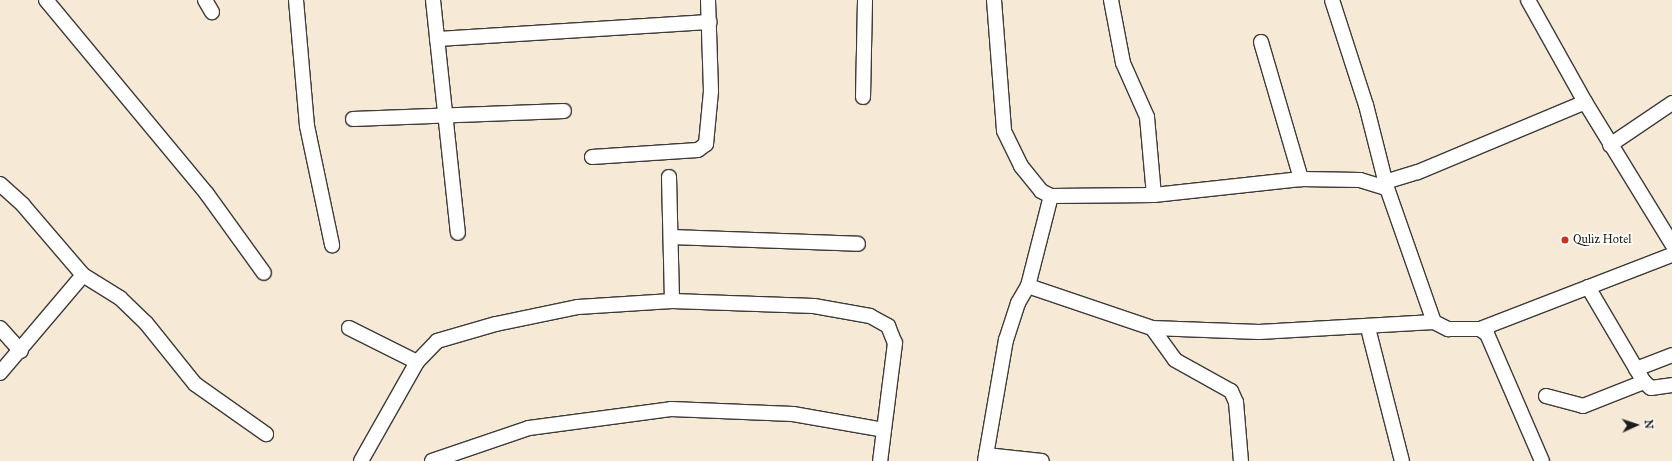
<!DOCTYPE html>
<html>
<head>
<meta charset="utf-8">
<style>
  body { margin:0 }
  #map { position:relative; width:1672px; height:461px; overflow:hidden; background:#f6e9d5; font-family:"IM FELL Great Primer",serif }
  div>[style] { position:absolute }
  [style*='--x'] { left:calc(var(--x)*1px); top:calc(var(--y)*1px); width:calc(var(--w)*1px); rotate:calc(var(--a)*1deg) }
  .roads { filter:drop-shadow(1px 0 #3d3b38) drop-shadow(-1px 0 #3d3b38) drop-shadow(0 1px #3d3b38) drop-shadow(0 -1px #3d3b38) }
  .minor>* { height:14px; margin:-7px; padding:0 7px; transform-origin:7px; border-radius:7px; background:#fff }
  .dots>* { width:11px; height:11px; translate:-50% -50%; box-sizing:border-box; border:2px solid #fdfcf7; border-radius:50% }
  span { translate:-50% -50%; white-space:nowrap; text-align:center; line-height:1.15; -webkit-text-stroke:4px #fdfcf7; paint-order:stroke }
  .poi-label { font-size:12px; color:#1c1c1c }
  .left { translate:0 -50%; text-align:left }
  .north { position:absolute; left:1616px; top:405px; width:40px; height:40px; -webkit-text-stroke:3px #fdfcf7; paint-order:stroke; rotate:87deg; font-size:11px; font-weight:700; line-height:16px; text-align:center; color:#1c1c1c }
  .north::after { content:''; display:block; margin:auto; width:14px; height:18px; background:#1c1c1c; clip-path:polygon(50% 0,100% 100%,50% 72%,0 100%) }
</style>
</head>
<body>
<div id="map">
  <div class="roads">
    <div class="minor">
      <div style="--x:46;--y:0;--w:252;--a:50.3"></div>
      <div style="--x:207;--y:194;--w:97;--a:54.2"></div>
      <div style="--x:205;--y:0;--w:14;--a:60"></div>
      <div style="--x:296;--y:0;--w:126;--a:85"></div>
      <div style="--x:307;--y:126;--w:122;--a:78.1"></div>
      <div style="--x:433;--y:0;--w:234;--a:83.9"></div>
      <div style="--x:994;--y:0;--w:131;--a:85.6"></div>
      <div style="--x:1004;--y:131;--w:39;--a:64"></div>
      <div style="--x:1021;--y:166;--w:32;--a:51"></div>
      <div style="--x:1041;--y:191;--w:11;--a:27"></div>
      <div style="--x:1051;--y:196;--w:103;--a:-0.6"></div>
      <div style="--x:1154;--y:195;--w:148;--a:-6.2"></div>
      <div style="--x:1301;--y:179;--w:59;--a:1"></div>
      <div style="--x:1360;--y:180;--w:28;--a:17"></div>
      <div style="--x:1111;--y:0;--w:64;--a:79.2"></div>
      <div style="--x:1123;--y:63;--w:59;--a:66"></div>
      <div style="--x:1147;--y:117;--w:78;--a:84.9"></div>
      <div style="--x:1332;--y:0;--w:110;--a:72.1"></div>
      <div style="--x:1366;--y:105;--w:86;--a:75.8"></div>
      <div style="--x:1387;--y:188;--w:142;--a:70.7"></div>
      <div style="--x:1434;--y:322;--w:16;--a:27"></div>
      <div style="--x:1448;--y:329;--w:32;--a:0"></div>
      <div style="--x:1480;--y:329;--w:9;--a:36"></div>
      <div style="--x:1487;--y:334;--w:138;--a:66.6"></div>
      <div style="--x:1528;--y:0;--w:117;--a:60.8"></div>
      <div style="--x:1585;--y:102;--w:167;--a:58.5"></div>
      <div style="--x:437;--y:39;--w:273;--a:-3.6"></div>
      <div style="--x:1261;--y:42;--w:143;--a:73.7"></div>
      <div style="--x:863;--y:97;--w:97;--a:-88.8"></div>
      <div style="--x:353;--y:119;--w:211;--a:-2.2"></div>
      <div style="--x:1610;--y:145;--w:75;--a:-34.1"></div>
      <div style="--x:592;--y:157;--w:106;--a:-3.8"></div>
      <div style="--x:698;--y:150;--w:10;--a:-37"></div>
      <div style="--x:706;--y:144;--w:53;--a:-84.6"></div>
      <div style="--x:711;--y:91;--w:91;--a:-91.9"></div>
      <div style="--x:669;--y:177;--w:124;--a:88.6"></div>
      <div style="--x:1385;--y:182;--w:34;--a:-17"></div>
      <div style="--x:1418;--y:172;--w:181;--a:-22.7"></div>
      <div style="--x:0;--y:184;--w:31;--a:42"></div>
      <div style="--x:23;--y:205;--w:92;--a:49.4"></div>
      <div style="--x:83;--y:275;--w:44;--a:31.9"></div>
      <div style="--x:120;--y:298;--w:36;--a:44"></div>
      <div style="--x:146;--y:323;--w:78;--a:51.2"></div>
      <div style="--x:195;--y:384;--w:87;--a:35.2"></div>
      <div style="--x:671;--y:237;--w:187;--a:2.1"></div>
      <div style="--x:1028;--y:286;--w:131;--a:18.7"></div>
      <div style="--x:1152;--y:328;--w:107;--a:2.1"></div>
      <div style="--x:1259;--y:332;--w:175;--a:-3.3"></div>
      <div style="--x:1588;--y:287;--w:110;--a:59.5"></div>
      <div style="--x:1644;--y:382;--w:9;--a:41"></div>
      <div style="--x:1651;--y:388;--w:21;--a:-8"></div>
      <div style="--x:0;--y:328;--w:31;--a:48"></div>
      <div style="--x:349;--y:328;--w:76;--a:26.6"></div>
      <div style="--x:1152;--y:328;--w:39;--a:54"></div>
      <div style="--x:1175;--y:360;--w:64;--a:29"></div>
      <div style="--x:1231;--y:391;--w:12;--a:66"></div>
      <div style="--x:1236;--y:402;--w:59;--a:85.2"></div>
      <div style="--x:1368;--y:328;--w:137;--a:75.7"></div>
      <div style="--x:1480;--y:329;--w:206;--a:-21.1"></div>
      <div style="--x:1636;--y:369;--w:39;--a:-21"></div>
      <div style="--x:0;--y:373;--w:128;--a:-49.7"></div>
      <div style="--x:1546;--y:396;--w:38;--a:15"></div>
      <div style="--x:1583;--y:406;--w:66;--a:-21.5"></div>
      <div style="--x:986;--y:455;--w:56;--a:6.1"></div>
      <div style="--x:361;--y:461;--w:114;--a:-60.5"></div>
      <div style="--x:417;--y:362;--w:29;--a:-46"></div>
      <div style="--x:437;--y:341;--w:61;--a:-16.1"></div>
      <div style="--x:496;--y:324;--w:84;--a:-11.7"></div>
      <div style="--x:578;--y:307;--w:94;--a:-3.7"></div>
      <div style="--x:672;--y:301;--w:142;--a:2"></div>
      <div style="--x:814;--y:306;--w:57;--a:10.1"></div>
      <div style="--x:870;--y:316;--w:21;--a:29"></div>
      <div style="--x:888;--y:326;--w:18;--a:68"></div>
      <div style="--x:895;--y:343;--w:119;--a:97.2"></div>
      <div style="--x:432;--y:461;--w:102;--a:-18.8"></div>
      <div style="--x:529;--y:428;--w:143;--a:-7.6"></div>
      <div style="--x:671;--y:409;--w:122;--a:2.3"></div>
      <div style="--x:793;--y:414;--w:92;--a:10"></div>
      <div style="--x:985;--y:461;--w:123;--a:-80.2"></div>
      <div style="--x:1006;--y:340;--w:39;--a:-72"></div>
      <div style="--x:1018;--y:303;--w:20;--a:-60"></div>
      <div style="--x:1028;--y:286;--w:93;--a:-75.7"></div>
    </div>
  </div>
  <div class="dots">
    <div style="left:1565px;top:240px;background:#c8321e"></div>
  </div>
  <div class="poi-label">
    <span class="left" style="left:1573px;top:240px">Quliz Hotel</span>
  </div>
  <div class="north">N</div>
</div>
</body>
</html>
